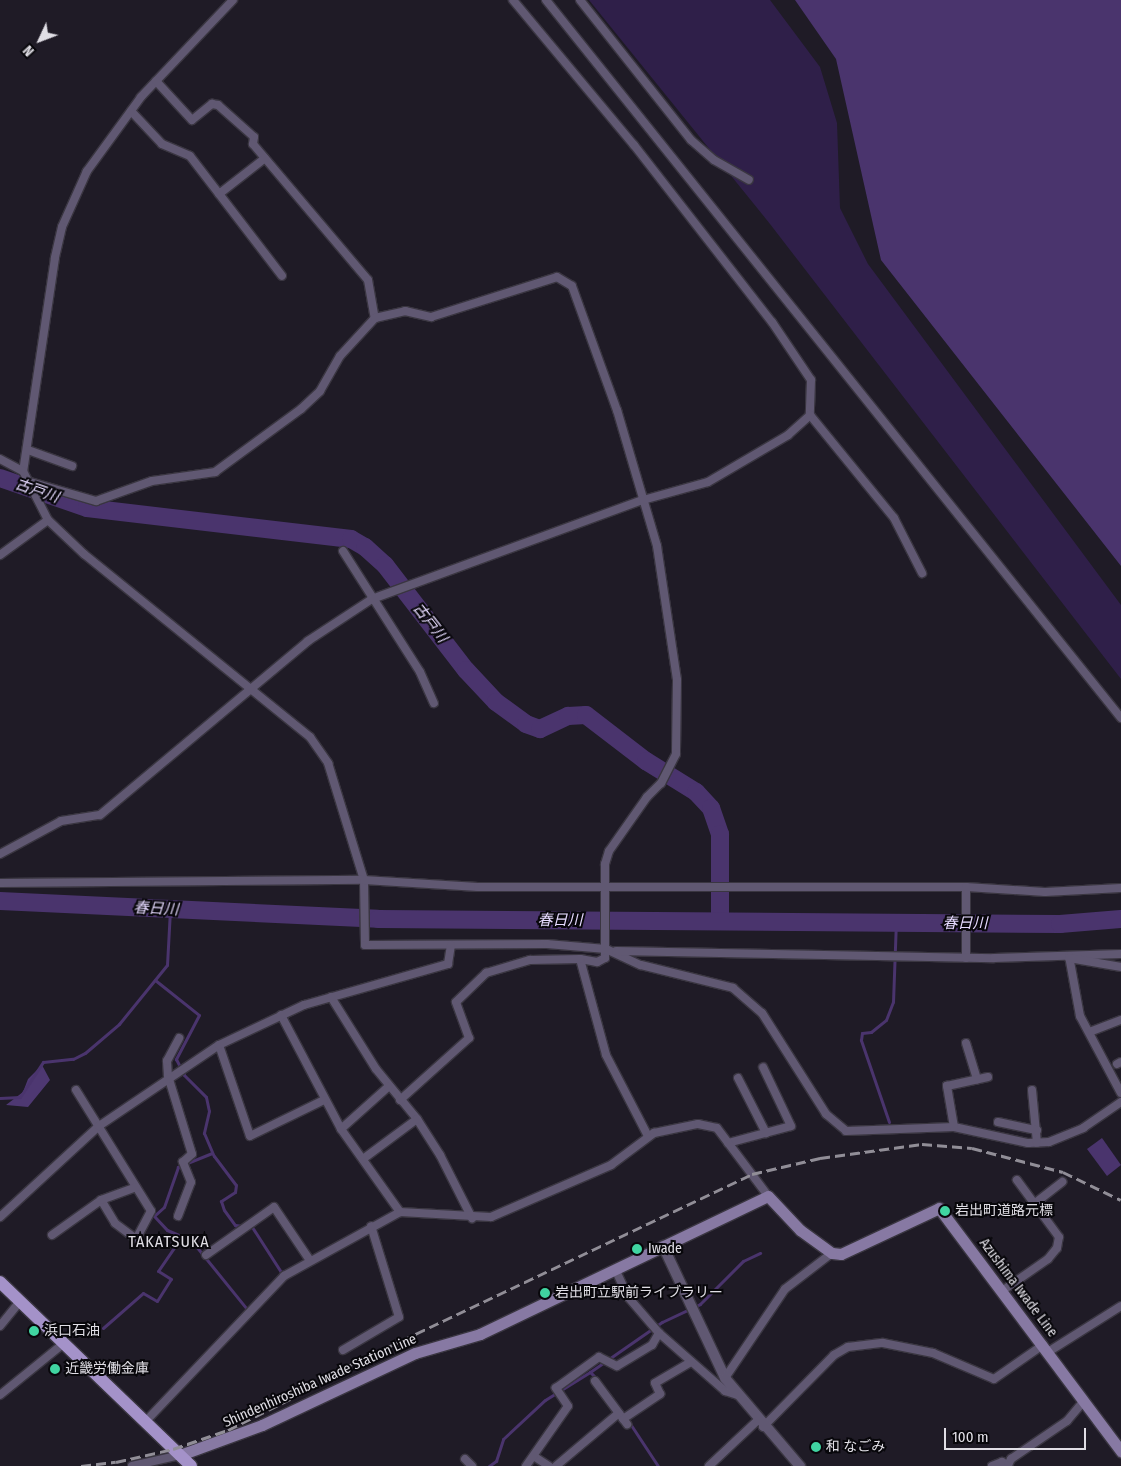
<!DOCTYPE html>
<html>
<head>
<meta charset="utf-8">
<style>
  body { margin:0 }
  #map { position:relative; width:1121px; height:1466px; overflow:hidden; background:#1f1b26; font-family:"Fira Sans Condensed","Noto Sans JP",sans-serif }
  div>[style] { position:absolute }
  [style*='--x'] { left:calc(var(--x)*1px); top:calc(var(--y)*1px); width:calc(var(--w)*1px); rotate:calc(var(--a)*1deg) }
  .green>* { inset:0; background:#2f1f49 }
  .forest>* { inset:0; background:#4e3872 }
  .water>* { inset:0; background:#4a346d }
  .stream>* { height:3px; margin:-1.5px; padding:0 1.5px; transform-origin:1.5px; border-radius:1.5px; background:#4a346d }
  .river>* { height:18px; margin:-9px; padding:0 9px; transform-origin:9px; border-radius:9px; background:#4a346d }
  .roads { filter:drop-shadow(1px 0 #3a3641) drop-shadow(-1px 0 #3a3641) drop-shadow(0 1px #3a3641) drop-shadow(0 -1px #3a3641) }
  .minor>* { height:8px; margin:-4px; padding:0 4px; transform-origin:4px; border-radius:4px; background:#605872 }
  .tertiary>* { height:10px; margin:-5px; padding:0 5px; transform-origin:5px; border-radius:5px; background:#605872 }
  .secondary>* { height:11px; margin:-5.5px; padding:0 5.5px; transform-origin:5.5px; border-radius:5.5px; background:#8779a3 }
  .primary>* { height:12px; margin:-6px; padding:0 6px; transform-origin:6px; border-radius:6px; background:#a492c9 }
  .rail>* { height:3px; margin-top:-1.5px; transform-origin:0; background:repeating-linear-gradient(90deg,#918e97 0 10px,transparent 0 15px) }
  .dots>* { width:14px; height:14px; translate:-50% -50%; box-sizing:border-box; border:2px solid #08070b; border-radius:50% }
  span { translate:-50% -50%; white-space:nowrap; text-align:center; line-height:1.15; -webkit-text-stroke:4px #08070b; paint-order:stroke }
  .poi-label { font-size:14px; color:#e0dee5 }
  .left { translate:0 -50%; text-align:left }
  .street-label { font-size:14px; color:#e0dee5 }
  .water-label { font-size:15px; color:#e6daff; font-style:italic }
  .quarter-label { font-size:16px; color:#e0dee5; letter-spacing:1px }
  .north { position:absolute; left:15px; top:15px; width:50px; height:50px; -webkit-text-stroke:4px #08070b; paint-order:stroke; rotate:227deg; font-size:14px; font-weight:700; line-height:20px; text-align:center; color:#e0dee5 }
  .north::after { content:''; display:block; margin:auto; width:18px; height:22px; background:#e0dee5; clip-path:polygon(50% 0,100% 100%,50% 72%,0 100%) }
  .scale { position:absolute; left:944px; top:1428px; width:142px; height:22px; box-sizing:border-box; border:2px solid #e0dee5; border-top:0; padding-left:6px; font-size:15px; line-height:18px; white-space:nowrap; color:#e0dee5; -webkit-text-stroke:4px #08070b; paint-order:stroke }
</style>
</head>
<body>
<div id="map">
  <div class="green">
    <div style="clip-path:polygon(589px 0,770px 0,820px 67px,837px 123px,840px 208px,868px 264px,1121px 605px,1121px 679px,770px 224px)"></div>
  </div>
  <div class="forest">
    <div style="clip-path:polygon(42px 1065px,50px 1080px,28px 1107px,6px 1105px,23px 1092px,28px 1079px)"></div>
  </div>
  <div class="water">
    <div style="clip-path:polygon(795px 0,1121px 0,1121px 566px,881px 260px,836px 59px)"></div>
    <div style="clip-path:polygon(1102px 1138px,1121px 1165px,1107px 1176px,1087px 1149px)"></div>
  </div>
  <div class="stream">
    <div style="--x:155;--y:980;--w:56;--a:38.5"></div>
    <div style="--x:199;--y:1015;--w:50;--a:117.6"></div>
    <div style="--x:176;--y:1059;--w:18;--a:63"></div>
    <div style="--x:184;--y:1075;--w:31;--a:45"></div>
    <div style="--x:206;--y:1097;--w:14;--a:78"></div>
    <div style="--x:209;--y:1111;--w:23;--a:103"></div>
    <div style="--x:204;--y:1133;--w:25;--a:67"></div>
    <div style="--x:214;--y:1156;--w:36;--a:53"></div>
    <div style="--x:236;--y:1185;--w:7;--a:98"></div>
    <div style="--x:235;--y:1192;--w:17;--a:147"></div>
    <div style="--x:221;--y:1201;--w:9;--a:72"></div>
    <div style="--x:224;--y:1210;--w:19;--a:54"></div>
    <div style="--x:235;--y:1225;--w:17;--a:7"></div>
    <div style="--x:252;--y:1227;--w:54;--a:57.2"></div>
    <div style="--x:0;--y:1098;--w:20;--a:-3"></div>
    <div style="--x:20;--y:1097;--w:42;--a:-56.7"></div>
    <div style="--x:43;--y:1062;--w:30;--a:-6"></div>
    <div style="--x:73;--y:1059;--w:13;--a:-27"></div>
    <div style="--x:85;--y:1053;--w:45;--a:-40.5"></div>
    <div style="--x:119;--y:1024;--w:76;--a:-50.9"></div>
    <div style="--x:167;--y:965;--w:55;--a:-86.9"></div>
    <div style="--x:889;--y:1122;--w:87;--a:-108.9"></div>
    <div style="--x:861;--y:1040;--w:7;--a:-82"></div>
    <div style="--x:862;--y:1033;--w:9;--a:-6"></div>
    <div style="--x:871;--y:1032;--w:19;--a:-39"></div>
    <div style="--x:886;--y:1020;--w:19;--a:-69"></div>
    <div style="--x:893;--y:1002;--w:80;--a:-87.9"></div>
    <div style="--x:212;--y:1153;--w:37;--a:158"></div>
    <div style="--x:178;--y:1167;--w:42;--a:109.3"></div>
    <div style="--x:164;--y:1207;--w:13;--a:138"></div>
    <div style="--x:154;--y:1216;--w:19;--a:47"></div>
    <div style="--x:167;--y:1230;--w:26;--a:23"></div>
    <div style="--x:191;--y:1240;--w:87;--a:51"></div>
    <div style="--x:103;--y:1328;--w:53;--a:-41.2"></div>
    <div style="--x:143;--y:1293;--w:16;--a:30"></div>
    <div style="--x:157;--y:1301;--w:26;--a:-58"></div>
    <div style="--x:171;--y:1279;--w:15;--a:-148"></div>
    <div style="--x:158;--y:1271;--w:42;--a:-55.6"></div>
    <div style="--x:597;--y:1379;--w:10;--a:-135"></div>
    <div style="--x:590;--y:1372;--w:88;--a:-34.8"></div>
    <div style="--x:662;--y:1322;--w:42;--a:-25.3"></div>
    <div style="--x:700;--y:1304;--w:61;--a:-45"></div>
    <div style="--x:743;--y:1261;--w:19;--a:-25"></div>
    <div style="--x:606;--y:1390;--w:31;--a:54"></div>
    <div style="--x:629;--y:1422;--w:53;--a:56.6"></div>
    <div style="--x:489;--y:1466;--w:9;--a:-36"></div>
    <div style="--x:496;--y:1461;--w:23;--a:-72"></div>
    <div style="--x:503;--y:1439;--w:57;--a:-42.9"></div>
    <div style="--x:545;--y:1400;--w:53;--a:-31.9"></div>
  </div>
  <div class="river">
    <div style="--x:0;--y:478;--w:92;--a:19"></div>
    <div style="--x:87;--y:508;--w:266;--a:6.7"></div>
    <div style="--x:351;--y:539;--w:16;--a:30"></div>
    <div style="--x:365;--y:547;--w:27;--a:42"></div>
    <div style="--x:385;--y:565;--w:133;--a:52.4"></div>
    <div style="--x:466;--y:670;--w:44;--a:46.8"></div>
    <div style="--x:496;--y:702;--w:37;--a:36"></div>
    <div style="--x:526;--y:724;--w:15;--a:20"></div>
    <div style="--x:540;--y:729;--w:31;--a:-25"></div>
    <div style="--x:568;--y:716;--w:18;--a:-3"></div>
    <div style="--x:586;--y:715;--w:76;--a:37.5"></div>
    <div style="--x:646;--y:761;--w:59;--a:31.8"></div>
    <div style="--x:696;--y:792;--w:22;--a:47"></div>
    <div style="--x:711;--y:808;--w:28;--a:71"></div>
    <div style="--x:720;--y:834;--w:87;--a:90"></div>
    <div style="--x:0;--y:901;--w:378;--a:2.7"></div>
    <div style="--x:378;--y:919;--w:682;--a:0.42"></div>
    <div style="--x:1060;--y:924;--w:61;--a:-4.7"></div>
  </div>
  <div class="roads">
    <div class="minor">
      <div style="--x:233;--y:0;--w:134;--a:133.5"></div>
      <div style="--x:141;--y:97;--w:92;--a:126.1"></div>
      <div style="--x:87;--y:171;--w:61;--a:114.1"></div>
      <div style="--x:62;--y:227;--w:32;--a:103"></div>
      <div style="--x:55;--y:258;--w:215;--a:98.5"></div>
      <div style="--x:23;--y:471;--w:55;--a:63"></div>
      <div style="--x:48;--y:520;--w:50;--a:43.4"></div>
      <div style="--x:84;--y:554;--w:291;--a:39"></div>
      <div style="--x:310;--y:737;--w:32;--a:55"></div>
      <div style="--x:328;--y:763;--w:122;--a:72.9"></div>
      <div style="--x:364;--y:880;--w:65;--a:89.1"></div>
      <div style="--x:365;--y:945;--w:182;--a:-0.3"></div>
      <div style="--x:547;--y:944;--w:59;--a:4.8"></div>
      <div style="--x:606;--y:949;--w:38;--a:25"></div>
      <div style="--x:641;--y:965;--w:95;--a:14"></div>
      <div style="--x:733;--y:988;--w:38;--a:41"></div>
      <div style="--x:762;--y:1013;--w:120;--a:57.6"></div>
      <div style="--x:826;--y:1114;--w:26;--a:40"></div>
      <div style="--x:846;--y:1131;--w:108;--a:-2.1"></div>
      <div style="--x:954;--y:1127;--w:76;--a:12.2"></div>
      <div style="--x:1028;--y:1143;--w:21;--a:-3"></div>
      <div style="--x:1049;--y:1142;--w:37;--a:-22"></div>
      <div style="--x:1083;--y:1128;--w:46;--a:-34.4"></div>
      <div style="--x:513;--y:0;--w:189;--a:50.2"></div>
      <div style="--x:634;--y:145;--w:224;--a:52.1"></div>
      <div style="--x:772;--y:322;--w:70;--a:56.1"></div>
      <div style="--x:811;--y:380;--w:35;--a:92"></div>
      <div style="--x:810;--y:415;--w:133;--a:50.8"></div>
      <div style="--x:894;--y:518;--w:62;--a:63"></div>
      <div style="--x:546;--y:0;--w:920;--a:51.31"></div>
      <div style="--x:580;--y:0;--w:179;--a:51.6"></div>
      <div style="--x:691;--y:140;--w:30;--a:41"></div>
      <div style="--x:714;--y:160;--w:40;--a:29.7"></div>
      <div style="--x:156;--y:81;--w:53;--a:47.3"></div>
      <div style="--x:192;--y:120;--w:26;--a:-39"></div>
      <div style="--x:212;--y:104;--w:6;--a:9"></div>
      <div style="--x:218;--y:105;--w:48;--a:41.6"></div>
      <div style="--x:254;--y:137;--w:7;--a:98"></div>
      <div style="--x:253;--y:144;--w:178;--a:49.8"></div>
      <div style="--x:368;--y:280;--w:39;--a:80"></div>
      <div style="--x:131;--y:111;--w:45;--a:46.8"></div>
      <div style="--x:162;--y:144;--w:30;--a:23"></div>
      <div style="--x:190;--y:156;--w:151;--a:52.5"></div>
      <div style="--x:219;--y:194;--w:58;--a:-38"></div>
      <div style="--x:28;--y:450;--w:47;--a:20"></div>
      <div style="--x:0;--y:459;--w:26;--a:28"></div>
      <div style="--x:27;--y:481;--w:72;--a:16.2"></div>
      <div style="--x:96;--y:501;--w:59;--a:-19.7"></div>
      <div style="--x:152;--y:481;--w:64;--a:-8.1"></div>
      <div style="--x:215;--y:472;--w:107;--a:-36.2"></div>
      <div style="--x:301;--y:409;--w:26;--a:-43"></div>
      <div style="--x:320;--y:391;--w:40;--a:-60.3"></div>
      <div style="--x:340;--y:356;--w:52;--a:-47.4"></div>
      <div style="--x:375;--y:318;--w:31;--a:-13"></div>
      <div style="--x:405;--y:311;--w:27;--a:13"></div>
      <div style="--x:431;--y:317;--w:132;--a:-17.6"></div>
      <div style="--x:557;--y:277;--w:17;--a:31"></div>
      <div style="--x:572;--y:286;--w:132;--a:70.1"></div>
      <div style="--x:617;--y:410;--w:142;--a:73.6"></div>
      <div style="--x:657;--y:546;--w:135;--a:81.5"></div>
      <div style="--x:677;--y:680;--w:74;--a:90.8"></div>
      <div style="--x:676;--y:754;--w:33;--a:117"></div>
      <div style="--x:661;--y:783;--w:20;--a:135"></div>
      <div style="--x:647;--y:797;--w:66;--a:125.1"></div>
      <div style="--x:609;--y:851;--w:14;--a:107"></div>
      <div style="--x:605;--y:864;--w:94;--a:90"></div>
      <div style="--x:605;--y:958;--w:9;--a:153"></div>
      <div style="--x:597;--y:962;--w:17;--a:-170"></div>
      <div style="--x:580;--y:959;--w:99;--a:74.8"></div>
      <div style="--x:606;--y:1055;--w:91;--a:62.6"></div>
      <div style="--x:343;--y:551;--w:143;--a:57.5"></div>
      <div style="--x:420;--y:672;--w:34;--a:66"></div>
      <div style="--x:0;--y:555;--w:59;--a:-36.1"></div>
      <div style="--x:0;--y:854;--w:69;--a:-28.4"></div>
      <div style="--x:61;--y:821;--w:39;--a:-9"></div>
      <div style="--x:100;--y:815;--w:271;--a:-39.9"></div>
      <div style="--x:308;--y:641;--w:77;--a:-33.3"></div>
      <div style="--x:372;--y:599;--w:289;--a:-20.1"></div>
      <div style="--x:643;--y:500;--w:67;--a:-15.5"></div>
      <div style="--x:708;--y:482;--w:93;--a:-30.4"></div>
      <div style="--x:788;--y:435;--w:30;--a:-42"></div>
      <div style="--x:0;--y:883;--w:364;--a:-0.5"></div>
      <div style="--x:364;--y:880;--w:114;--a:3.5"></div>
      <div style="--x:478;--y:887;--w:488;--a:0"></div>
      <div style="--x:966;--y:887;--w:79;--a:3.6"></div>
      <div style="--x:1045;--y:892;--w:76;--a:-3"></div>
      <div style="--x:966;--y:887;--w:71;--a:90"></div>
      <div style="--x:616;--y:951;--w:378;--a:1.1"></div>
      <div style="--x:994;--y:958;--w:127;--a:-1.8"></div>
      <div style="--x:1069;--y:956;--w:61;--a:79.6"></div>
      <div style="--x:1080;--y:1016;--w:87;--a:62"></div>
      <div style="--x:1069;--y:958;--w:53;--a:9.8"></div>
      <div style="--x:331;--y:997;--w:85;--a:58"></div>
      <div style="--x:376;--y:1069;--w:65;--a:50.6"></div>
      <div style="--x:417;--y:1119;--w:43;--a:57.4"></div>
      <div style="--x:440;--y:1155;--w:71;--a:63.1"></div>
      <div style="--x:281;--y:1015;--w:129;--a:62.2"></div>
      <div style="--x:341;--y:1129;--w:102;--a:54.6"></div>
      <div style="--x:1092;--y:1031;--w:31;--a:-21"></div>
      <div style="--x:966;--y:1043;--w:38;--a:73"></div>
      <div style="--x:219;--y:1045;--w:96;--a:71.2"></div>
      <div style="--x:250;--y:1136;--w:82;--a:-25.9"></div>
      <div style="--x:1117;--y:1064;--w:4;--a:-27"></div>
      <div style="--x:738;--y:1078;--w:62;--a:63"></div>
      <div style="--x:76;--y:1090;--w:142;--a:58.2"></div>
      <div style="--x:151;--y:1211;--w:32;--a:118"></div>
      <div style="--x:136;--y:1239;--w:26;--a:-143"></div>
      <div style="--x:115;--y:1223;--w:27;--a:-121"></div>
      <div style="--x:1032;--y:1090;--w:53;--a:84.6"></div>
      <div style="--x:400;--y:1100;--w:93;--a:-41.9"></div>
      <div style="--x:469;--y:1038;--w:38;--a:-110"></div>
      <div style="--x:456;--y:1002;--w:42;--a:-44"></div>
      <div style="--x:486;--y:973;--w:46;--a:-16.5"></div>
      <div style="--x:530;--y:960;--w:50;--a:-1.1"></div>
      <div style="--x:998;--y:1122;--w:40;--a:12"></div>
      <div style="--x:954;--y:1127;--w:42;--a:-99.7"></div>
      <div style="--x:947;--y:1086;--w:42;--a:-12.4"></div>
      <div style="--x:341;--y:1129;--w:63;--a:-41.8"></div>
      <div style="--x:728;--y:1143;--w:65;--a:-15.1"></div>
      <div style="--x:791;--y:1126;--w:65;--a:-115.4"></div>
      <div style="--x:363;--y:1159;--w:67;--a:-36.5"></div>
      <div style="--x:1034;--y:1204;--w:36;--a:-38"></div>
      <div style="--x:178;--y:1216;--w:36;--a:-69"></div>
      <div style="--x:191;--y:1182;--w:22;--a:-112"></div>
      <div style="--x:183;--y:1162;--w:12;--a:-42"></div>
      <div style="--x:192;--y:1154;--w:82;--a:-107.1"></div>
      <div style="--x:168;--y:1076;--w:15;--a:-94"></div>
      <div style="--x:167;--y:1061;--w:26;--a:-62"></div>
      <div style="--x:0;--y:1217;--w:134;--a:-42.6"></div>
      <div style="--x:99;--y:1126;--w:145;--a:-34"></div>
      <div style="--x:219;--y:1045;--w:94;--a:-25.2"></div>
      <div style="--x:304;--y:1005;--w:150;--a:-15.9"></div>
      <div style="--x:448;--y:964;--w:19;--a:-81"></div>
      <div style="--x:52;--y:1235;--w:60;--a:-35.5"></div>
      <div style="--x:101;--y:1200;--w:37;--a:-20"></div>
      <div style="--x:206;--y:1255;--w:83;--a:-35.2"></div>
      <div style="--x:274;--y:1207;--w:63;--a:56.1"></div>
      <div style="--x:616;--y:1271;--w:29;--a:65"></div>
      <div style="--x:628;--y:1297;--w:48;--a:49.3"></div>
      <div style="--x:659;--y:1333;--w:88;--a:41.3"></div>
      <div style="--x:725;--y:1391;--w:13;--a:18"></div>
      <div style="--x:1002;--y:1291;--w:56;--a:-34.8"></div>
      <div style="--x:1048;--y:1259;--w:14;--a:-51"></div>
      <div style="--x:1057;--y:1248;--w:11;--a:-80"></div>
      <div style="--x:1059;--y:1237;--w:71;--a:-126.4"></div>
      <div style="--x:0;--y:1326;--w:32;--a:-51"></div>
      <div style="--x:343;--y:1350;--w:65;--a:-30.5"></div>
      <div style="--x:399;--y:1317;--w:95;--a:-107.1"></div>
      <div style="--x:1048;--y:1352;--w:86;--a:-32.2"></div>
      <div style="--x:725;--y:1378;--w:107;--a:-56"></div>
      <div style="--x:785;--y:1289;--w:59;--a:-37.5"></div>
      <div style="--x:595;--y:1381;--w:54;--a:53.3"></div>
      <div style="--x:0;--y:1395;--w:82;--a:-39.1"></div>
      <div style="--x:623;--y:1419;--w:45;--a:-34"></div>
      <div style="--x:660;--y:1394;--w:12;--a:-114"></div>
      <div style="--x:655;--y:1383;--w:42;--a:-30.3"></div>
      <div style="--x:145;--y:1422;--w:202;--a:-46.4"></div>
      <div style="--x:284;--y:1276;--w:132;--a:-28.9"></div>
      <div style="--x:400;--y:1212;--w:91;--a:3.1"></div>
      <div style="--x:491;--y:1217;--w:131;--a:-23.4"></div>
      <div style="--x:611;--y:1165;--w:54;--a:-36.7"></div>
      <div style="--x:654;--y:1133;--w:45;--a:-11.6"></div>
      <div style="--x:698;--y:1124;--w:19;--a:12"></div>
      <div style="--x:717;--y:1128;--w:85;--a:53.1"></div>
      <div style="--x:763;--y:1427;--w:101;--a:-45.4"></div>
      <div style="--x:834;--y:1355;--w:16;--a:-30"></div>
      <div style="--x:848;--y:1347;--w:35;--a:-7"></div>
      <div style="--x:883;--y:1343;--w:51;--a:11.3"></div>
      <div style="--x:933;--y:1353;--w:66;--a:23.1"></div>
      <div style="--x:994;--y:1379;--w:60;--a:-34.8"></div>
      <div style="--x:535;--y:1457;--w:17;--a:33"></div>
      <div style="--x:465;--y:1459;--w:10;--a:45"></div>
      <div style="--x:132;--y:1466;--w:49;--a:-12.9"></div>
      <div style="--x:526;--y:1466;--w:73;--a:-55"></div>
      <div style="--x:568;--y:1406;--w:22;--a:-124"></div>
      <div style="--x:556;--y:1388;--w:53;--a:-35.8"></div>
      <div style="--x:599;--y:1357;--w:20;--a:27"></div>
      <div style="--x:617;--y:1366;--w:41;--a:-31"></div>
      <div style="--x:652;--y:1345;--w:14;--a:-60"></div>
      <div style="--x:556;--y:1466;--w:82;--a:-40.1"></div>
      <div style="--x:709;--y:1466;--w:67;--a:-43.2"></div>
      <div style="--x:992;--y:1466;--w:11;--a:-22"></div>
      <div style="--x:1002;--y:1462;--w:7;--a:27"></div>
      <div style="--x:1008;--y:1465;--w:7;--a:-63"></div>
      <div style="--x:1011;--y:1459;--w:68;--a:-34.2"></div>
      <div style="--x:1067;--y:1421;--w:26;--a:-50"></div>
    </div>
    <div class="tertiary">
      <div style="--x:663;--y:1246;--w:146;--a:64.8"></div>
      <div style="--x:725;--y:1378;--w:116;--a:49.6"></div>
    </div>
    <div class="secondary">
      <div style="--x:180;--y:1455;--w:87;--a:-20.1"></div>
      <div style="--x:262;--y:1425;--w:169;--a:-25.2"></div>
      <div style="--x:415;--y:1353;--w:68;--a:-16.3"></div>
      <div style="--x:480;--y:1334;--w:319;--a:-25.6"></div>
      <div style="--x:768;--y:1196;--w:47;--a:46.7"></div>
      <div style="--x:800;--y:1230;--w:39;--a:36"></div>
      <div style="--x:832;--y:1253;--w:9;--a:6"></div>
      <div style="--x:841;--y:1254;--w:108;--a:-25.1"></div>
      <div style="--x:939;--y:1208;--w:304;--a:53.2"></div>
    </div>
    <div class="primary">
      <div style="--x:0;--y:1282;--w:265;--a:43.9"></div>
    </div>
  </div>
  <div class="rail">
    <div style="--x:295;--y:1396;--w:61;--a:-29.5"></div>
    <div style="--x:348;--y:1366;--w:447;--a:-25.4"></div>
    <div style="--x:752;--y:1174;--w:70;--a:-13.2"></div>
    <div style="--x:820;--y:1158;--w:103;--a:-7.8"></div>
    <div style="--x:922;--y:1144;--w:50;--a:4.6"></div>
    <div style="--x:972;--y:1148;--w:94;--a:14.8"></div>
    <div style="--x:1063;--y:1172;--w:64;--a:25.8"></div>
    <div style="--x:81;--y:1466;--w:35;--a:-7"></div>
    <div style="--x:116;--y:1462;--w:58;--a:-12.8"></div>
    <div style="--x:173;--y:1449;--w:58;--a:-19.1"></div>
    <div style="--x:228;--y:1430;--w:83;--a:-26.6"></div>
  </div>
  <div class="dots">
    <div style="left:945px;top:1211px;background:#40d4a1"></div>
    <div style="left:637px;top:1249px;background:#40d4a1"></div>
    <div style="left:545px;top:1293px;background:#40d4a1"></div>
    <div style="left:34px;top:1331px;background:#40d4a1"></div>
    <div style="left:55px;top:1369px;background:#40d4a1"></div>
    <div style="left:816px;top:1447px;background:#40d4a1"></div>
  </div>
  <div class="poi-label">
    <span class="left" style="left:955px;top:1211px">岩出町道路元標</span>
    <span class="left" style="left:648px;top:1249px">Iwade</span>
    <span class="left" style="left:555px;top:1293px">岩出町立駅前ライブラリー</span>
    <span class="left" style="left:44px;top:1331px">浜口石油</span>
    <span class="left" style="left:65px;top:1369px">近畿労働金庫</span>
    <span class="left" style="left:826px;top:1447px">和 なごみ</span>
  </div>
  <div class="street-label">
    <span style="left:1018px;top:1288px;rotate:53deg">Azushima Iwade Line</span>
    <span style="left:320px;top:1381px;rotate:-24deg">Shindenhiroshiba Iwade Station Line</span>
  </div>
  <div class="water-label">
    <span style="left:37px;top:491px;rotate:19deg">古戸川</span>
    <span style="left:430px;top:623px;rotate:52deg">古戸川</span>
    <span style="left:156px;top:909px;rotate:3deg">春日川</span>
    <span style="left:560px;top:921px">春日川</span>
    <span style="left:965px;top:924px">春日川</span>
  </div>
  <div class="quarter-label">
    <span style="left:169px;top:1242px">TAKATSUKA</span>
  </div>
  <div class="north">N</div>
  <div class="scale">100 m</div>
</div>
</body>
</html>
